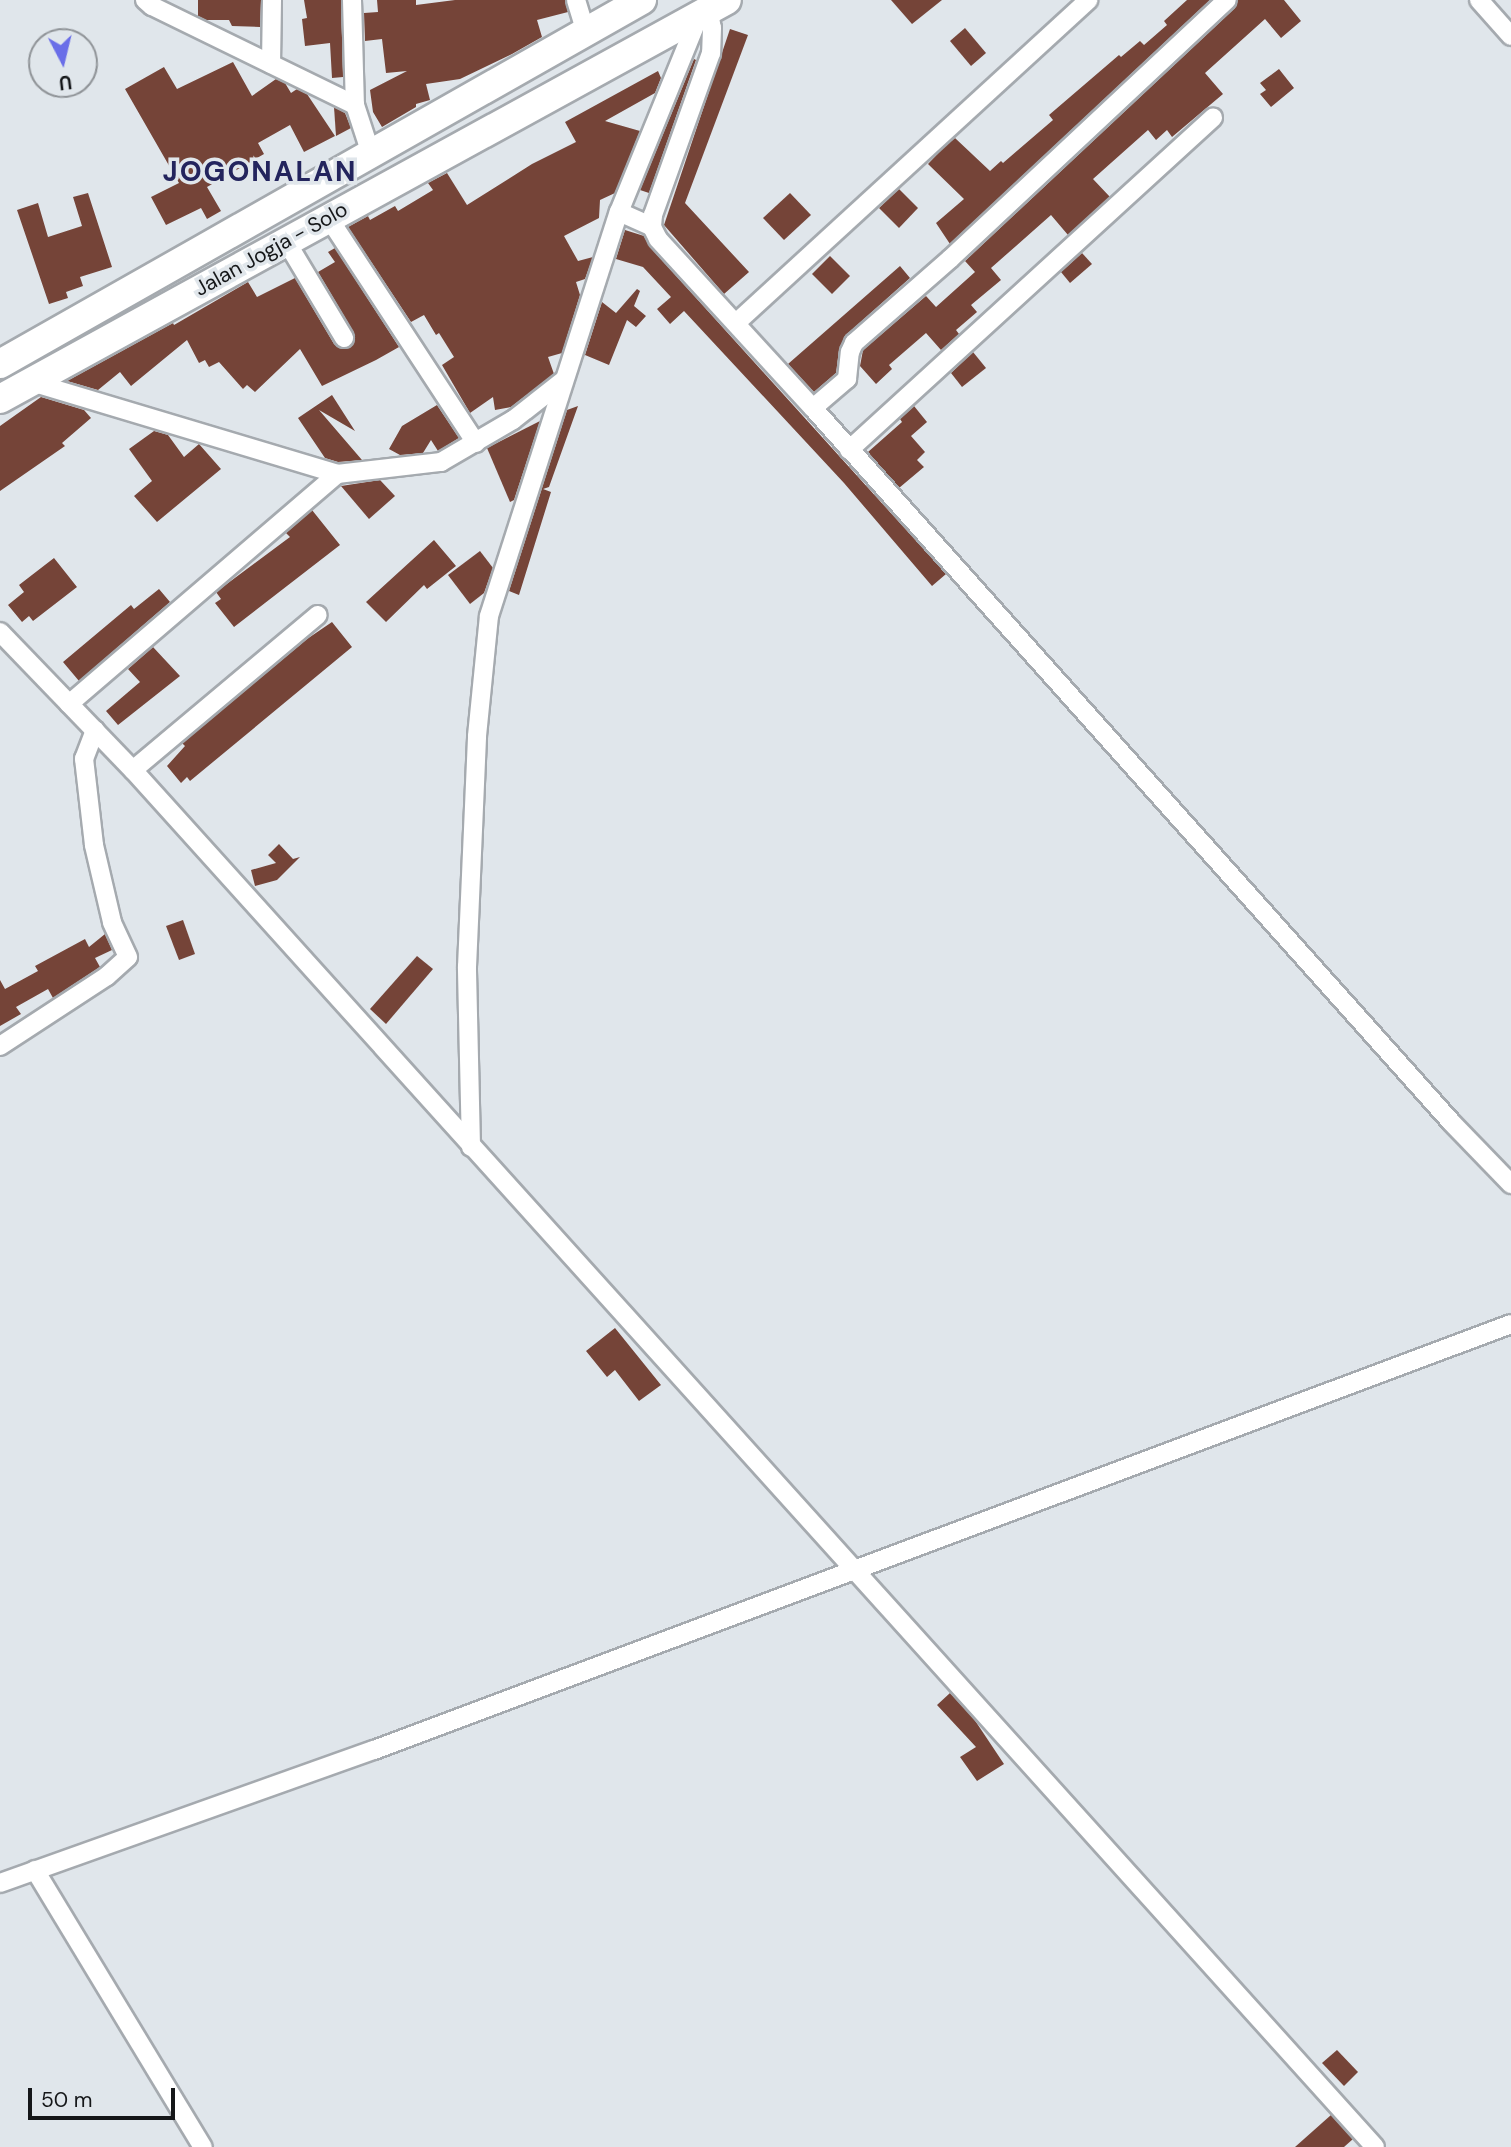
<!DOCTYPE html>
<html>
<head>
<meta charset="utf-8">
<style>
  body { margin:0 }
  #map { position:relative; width:1511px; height:2147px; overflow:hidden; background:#e0e6eb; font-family:"DM Sans",sans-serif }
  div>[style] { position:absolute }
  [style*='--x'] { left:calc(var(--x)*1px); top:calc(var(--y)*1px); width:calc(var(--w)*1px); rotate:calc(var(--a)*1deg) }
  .building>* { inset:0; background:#754438 }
  .roads { filter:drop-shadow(2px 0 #a5aaaf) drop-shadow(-2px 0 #a5aaaf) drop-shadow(0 2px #a5aaaf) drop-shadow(0 -2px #a5aaaf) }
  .minor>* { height:18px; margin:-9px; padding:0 9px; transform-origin:9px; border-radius:9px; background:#fff }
  .trunk>* { height:28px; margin:-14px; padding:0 14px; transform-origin:14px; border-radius:14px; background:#fff }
  span { translate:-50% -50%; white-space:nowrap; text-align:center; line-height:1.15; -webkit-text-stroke:7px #e0e6eb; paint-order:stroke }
  .street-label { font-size:21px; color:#151719 }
  .district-label { font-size:28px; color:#23245d; font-weight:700; letter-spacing:2px }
  .north { position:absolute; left:28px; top:28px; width:70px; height:70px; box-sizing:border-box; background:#e0e6eb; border:2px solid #8f9397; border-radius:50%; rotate:173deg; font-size:19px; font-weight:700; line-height:28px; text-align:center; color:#151719 }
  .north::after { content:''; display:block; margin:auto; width:24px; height:32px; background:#6a6ee8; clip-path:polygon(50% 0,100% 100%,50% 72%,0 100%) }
  .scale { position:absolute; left:28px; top:2088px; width:147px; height:32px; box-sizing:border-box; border:4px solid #151719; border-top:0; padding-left:9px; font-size:21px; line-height:24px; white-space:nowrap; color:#151719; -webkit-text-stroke:5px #e0e6eb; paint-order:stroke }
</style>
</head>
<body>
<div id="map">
  <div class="building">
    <div style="clip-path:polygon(198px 0,261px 0,260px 27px,232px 26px,229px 20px,206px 20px,198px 16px)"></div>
    <div style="clip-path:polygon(304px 0,341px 0,343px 77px,332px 78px,330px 43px,305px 46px,302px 19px,307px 18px)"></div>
    <div style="clip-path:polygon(377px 0,416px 0,416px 5px,455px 0,565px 0,568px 12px,537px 20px,542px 37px,512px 54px,460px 79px,426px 84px,430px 100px,416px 104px,416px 107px,382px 127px,373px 112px,370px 90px,407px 71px,386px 73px,382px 39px,365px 41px,364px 13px,378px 12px)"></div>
    <div style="clip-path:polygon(891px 0,942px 0,912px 24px)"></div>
    <div style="clip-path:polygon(1187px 0,1210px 0,950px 244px,936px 223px,964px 199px,928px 164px,946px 145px,955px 138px,990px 171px,1001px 161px,1003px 163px,1053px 120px,1049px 115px,1119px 55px,1121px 57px,1140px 41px,1144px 45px,1167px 25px,1164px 21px)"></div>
    <div style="clip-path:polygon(1238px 0,1284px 0,1301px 21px,1281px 38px,1265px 19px,1205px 73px,1223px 94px,1172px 137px,1167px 130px,1156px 140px,1148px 130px,1093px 179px,1110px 197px,1068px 235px,1051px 215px,991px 268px,1001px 280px,971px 305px,977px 312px,956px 330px,959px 334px,941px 350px,926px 333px,889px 365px,892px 369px,876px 384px,860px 366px,863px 350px,926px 296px,936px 307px,975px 272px,965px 261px,1235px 8px)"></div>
    <div style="clip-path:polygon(965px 28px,986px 53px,971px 66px,950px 41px)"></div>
    <div style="clip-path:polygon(730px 29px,748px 35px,685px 203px,749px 272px,724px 294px,664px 225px)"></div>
    <div style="clip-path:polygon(694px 59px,696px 60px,649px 193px,640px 190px)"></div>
    <div style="clip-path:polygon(233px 62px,252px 96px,276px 79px,285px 83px,291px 93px,297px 89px,307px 94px,335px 136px,304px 152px,290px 125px,258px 143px,264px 154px,207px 187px,221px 211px,207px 219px,201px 208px,166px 225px,151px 197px,179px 183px,125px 89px,164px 67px,177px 89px)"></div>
    <div style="clip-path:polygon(1279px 69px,1294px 88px,1271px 107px,1260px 94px,1266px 90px,1260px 83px)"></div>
    <div style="clip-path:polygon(658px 71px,661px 78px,655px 93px,605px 121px,640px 131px,615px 193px,600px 200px,599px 218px,564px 236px,578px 261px,593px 257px,585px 279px,576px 282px,580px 295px,562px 353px,548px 357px,554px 374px,511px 407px,495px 410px,493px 397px,470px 413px,442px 365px,454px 357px,439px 333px,436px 335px,424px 315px,411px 322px,348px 227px,368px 216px,370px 220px,395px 206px,398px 211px,433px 190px,428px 183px,447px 173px,467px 205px,532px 164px,576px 142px,565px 122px)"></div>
    <div style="clip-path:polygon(334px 107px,345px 113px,351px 128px,336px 136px)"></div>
    <div style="clip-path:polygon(899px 189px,918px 208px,899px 228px,879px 208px)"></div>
    <div style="clip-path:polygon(88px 193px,112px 267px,80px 277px,83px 286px,66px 292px,68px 298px,49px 304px,17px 210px,38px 203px,48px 237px,82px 226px,73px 197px)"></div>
    <div style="clip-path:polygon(790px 193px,811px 215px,784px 240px,763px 218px)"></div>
    <div style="clip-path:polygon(625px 230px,644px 236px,650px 247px,946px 574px,932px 586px,844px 483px,684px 311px,670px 324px,657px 309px,671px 297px,643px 267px,616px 259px)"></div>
    <div style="clip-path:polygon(335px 248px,399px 347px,376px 360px,322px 386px,300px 349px,255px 392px,247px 385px,243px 389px,219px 362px,209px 367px,205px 360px,199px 363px,187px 340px,131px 386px,120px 372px,98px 390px,67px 381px,173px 323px,174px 325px,248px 282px,257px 297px,295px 278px,334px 344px,339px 348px,349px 348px,354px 343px,354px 333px,318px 272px,335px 262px,328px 252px)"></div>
    <div style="clip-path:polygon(1082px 253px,1092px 264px,1070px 283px,1061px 272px)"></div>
    <div style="clip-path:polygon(830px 256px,850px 276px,832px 294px,812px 274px)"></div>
    <div style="clip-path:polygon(900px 266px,910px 278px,846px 335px,839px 350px,836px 373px,814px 392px,788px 364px)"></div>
    <div style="clip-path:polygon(637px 289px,640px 291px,634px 306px,646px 316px,636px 327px,627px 320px,609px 365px,585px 355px,602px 302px,616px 313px)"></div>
    <div style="clip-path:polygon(973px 352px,986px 368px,962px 387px,951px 373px)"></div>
    <div style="clip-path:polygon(332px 395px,355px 431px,319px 410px,362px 460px,338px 462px,325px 458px,298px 418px)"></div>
    <div style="clip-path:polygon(41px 397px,84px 410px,91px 418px,62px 443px,65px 446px,0 491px,0 426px)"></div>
    <div style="clip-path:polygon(437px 405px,459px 438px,438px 451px,431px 440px,423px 453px,400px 455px,389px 449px,402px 426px)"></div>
    <div style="clip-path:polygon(578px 406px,549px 487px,543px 489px,551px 492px,519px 595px,509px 591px,567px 410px)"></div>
    <div style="clip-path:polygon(914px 406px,927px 422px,911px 436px,925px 452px,917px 460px,924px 467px,899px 488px,868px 452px,902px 422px,900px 419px)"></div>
    <div style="clip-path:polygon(540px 421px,514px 500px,510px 502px,487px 448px)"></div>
    <div style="clip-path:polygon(154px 431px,168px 435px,184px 457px,199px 444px,221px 469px,157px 522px,134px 496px,152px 481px,129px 449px)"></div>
    <div style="clip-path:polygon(380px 480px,395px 496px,369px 519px,341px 486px)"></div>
    <div style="clip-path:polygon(312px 510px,340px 545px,234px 627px,215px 603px,221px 599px,216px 592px,290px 537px,286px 533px)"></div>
    <div style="clip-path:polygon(434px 540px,456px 566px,427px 589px,424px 585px,386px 622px,366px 602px)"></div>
    <div style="clip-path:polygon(480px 551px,493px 568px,484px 593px,470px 604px,448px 575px)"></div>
    <div style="clip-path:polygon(54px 558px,77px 587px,33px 621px,29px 616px,22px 622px,8px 605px,24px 592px,19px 585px)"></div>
    <div style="clip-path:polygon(159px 589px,170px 602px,79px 681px,63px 662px,131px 605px,134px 609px)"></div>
    <div style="clip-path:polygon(332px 622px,352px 647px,190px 781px,187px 777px,181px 783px,167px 766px,185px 746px,182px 743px,307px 639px)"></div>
    <div style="clip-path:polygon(153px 647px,180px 676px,118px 725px,106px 711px,140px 682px,128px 669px)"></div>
    <div style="clip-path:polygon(279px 844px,293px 859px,300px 857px,277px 880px,255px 886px,251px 870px,276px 863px,268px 855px)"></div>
    <div style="clip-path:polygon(183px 920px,195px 954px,179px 960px,166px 926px)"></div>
    <div style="clip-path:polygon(105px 934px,112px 950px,95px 958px,100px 967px,53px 998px,48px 989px,16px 1007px,21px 1014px,0 1026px,0 980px,5px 989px,38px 971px,35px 966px,85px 939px,89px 947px)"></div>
    <div style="clip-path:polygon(417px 956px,433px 969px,386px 1024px,370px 1009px)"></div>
    <div style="clip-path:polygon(615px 1328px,661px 1385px,639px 1401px,615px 1370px,607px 1377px,586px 1351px)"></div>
    <div style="clip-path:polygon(950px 1693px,974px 1719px,1004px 1764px,977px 1781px,960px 1757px,976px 1747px,937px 1705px)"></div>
    <div style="clip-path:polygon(1337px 2050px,1358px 2072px,1344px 2086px,1322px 2063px)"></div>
    <div style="clip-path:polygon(1331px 2115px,1353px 2139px,1344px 2147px,1295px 2147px)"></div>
  </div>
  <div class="roads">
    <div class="minor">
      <div style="--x:145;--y:0;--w:9;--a:41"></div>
      <div style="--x:152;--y:6;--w:226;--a:26"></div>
      <div style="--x:352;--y:0;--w:105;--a:88.4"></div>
      <div style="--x:355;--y:105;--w:52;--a:71.9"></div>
      <div style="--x:576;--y:0;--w:34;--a:73"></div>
      <div style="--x:1479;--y:0;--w:48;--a:48.4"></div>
      <div style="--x:707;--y:3;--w:25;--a:79"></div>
      <div style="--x:712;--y:28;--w:25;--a:92"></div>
      <div style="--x:711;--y:53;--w:172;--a:109.7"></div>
      <div style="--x:653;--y:215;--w:12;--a:95"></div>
      <div style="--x:652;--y:227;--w:13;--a:63"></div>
      <div style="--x:658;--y:239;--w:229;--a:47.5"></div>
      <div style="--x:813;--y:408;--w:959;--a:48.21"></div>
      <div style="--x:1452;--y:1123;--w:85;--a:46"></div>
      <div style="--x:271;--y:64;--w:64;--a:-89.1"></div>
      <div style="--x:619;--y:212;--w:36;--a:24"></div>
      <div style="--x:328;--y:217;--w:270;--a:56.8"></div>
      <div style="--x:286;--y:241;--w:113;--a:59.1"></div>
      <div style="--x:736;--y:323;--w:478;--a:-42.5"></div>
      <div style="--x:31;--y:382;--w:320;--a:16.7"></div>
      <div style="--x:337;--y:474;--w:105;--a:-6.6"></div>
      <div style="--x:441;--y:462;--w:83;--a:-30.3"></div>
      <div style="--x:513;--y:420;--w:65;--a:-38.1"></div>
      <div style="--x:813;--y:408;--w:45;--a:-40.5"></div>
      <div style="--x:847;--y:379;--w:27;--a:-84"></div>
      <div style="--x:850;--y:352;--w:10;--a:-66"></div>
      <div style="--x:854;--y:343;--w:128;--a:-41.2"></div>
      <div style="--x:950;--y:259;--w:379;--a:-43.1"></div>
      <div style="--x:849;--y:450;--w:493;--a:-42.4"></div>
      <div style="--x:0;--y:632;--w:192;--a:46.1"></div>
      <div style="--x:133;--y:770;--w:1854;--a:47.95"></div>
      <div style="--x:69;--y:704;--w:353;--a:-40.6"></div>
      <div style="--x:133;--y:770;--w:241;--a:-40"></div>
      <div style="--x:0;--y:1046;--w:128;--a:-33.2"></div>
      <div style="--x:107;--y:976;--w:28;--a:-42"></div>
      <div style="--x:128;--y:957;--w:38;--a:-115"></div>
      <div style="--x:112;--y:922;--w:79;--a:-103.2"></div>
      <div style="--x:94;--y:845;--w:87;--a:-96.6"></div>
      <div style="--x:84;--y:759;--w:31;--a:-69"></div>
      <div style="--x:471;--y:1147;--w:180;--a:-91.3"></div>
      <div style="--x:467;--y:967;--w:231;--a:-87.5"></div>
      <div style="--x:477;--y:736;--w:121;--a:-84.3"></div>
      <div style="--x:489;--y:616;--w:424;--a:-72.2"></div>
      <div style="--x:619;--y:212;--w:212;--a:-67.8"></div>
      <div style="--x:35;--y:1870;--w:324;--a:58.8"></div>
      <div style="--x:0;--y:1883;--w:397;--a:-19.6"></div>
      <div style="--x:374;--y:1750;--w:1214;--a:-20.54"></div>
    </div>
    <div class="trunk">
      <div style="--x:0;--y:364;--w:738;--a:-29.55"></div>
      <div style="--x:0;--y:399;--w:829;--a:-28.76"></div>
    </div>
  </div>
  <div class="street-label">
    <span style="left:271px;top:249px;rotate:-29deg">Jalan Jogja - Solo</span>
  </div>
  <div class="district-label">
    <span style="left:260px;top:172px">JOGONALAN</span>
  </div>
  <div class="north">U</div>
  <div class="scale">50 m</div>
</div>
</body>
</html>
